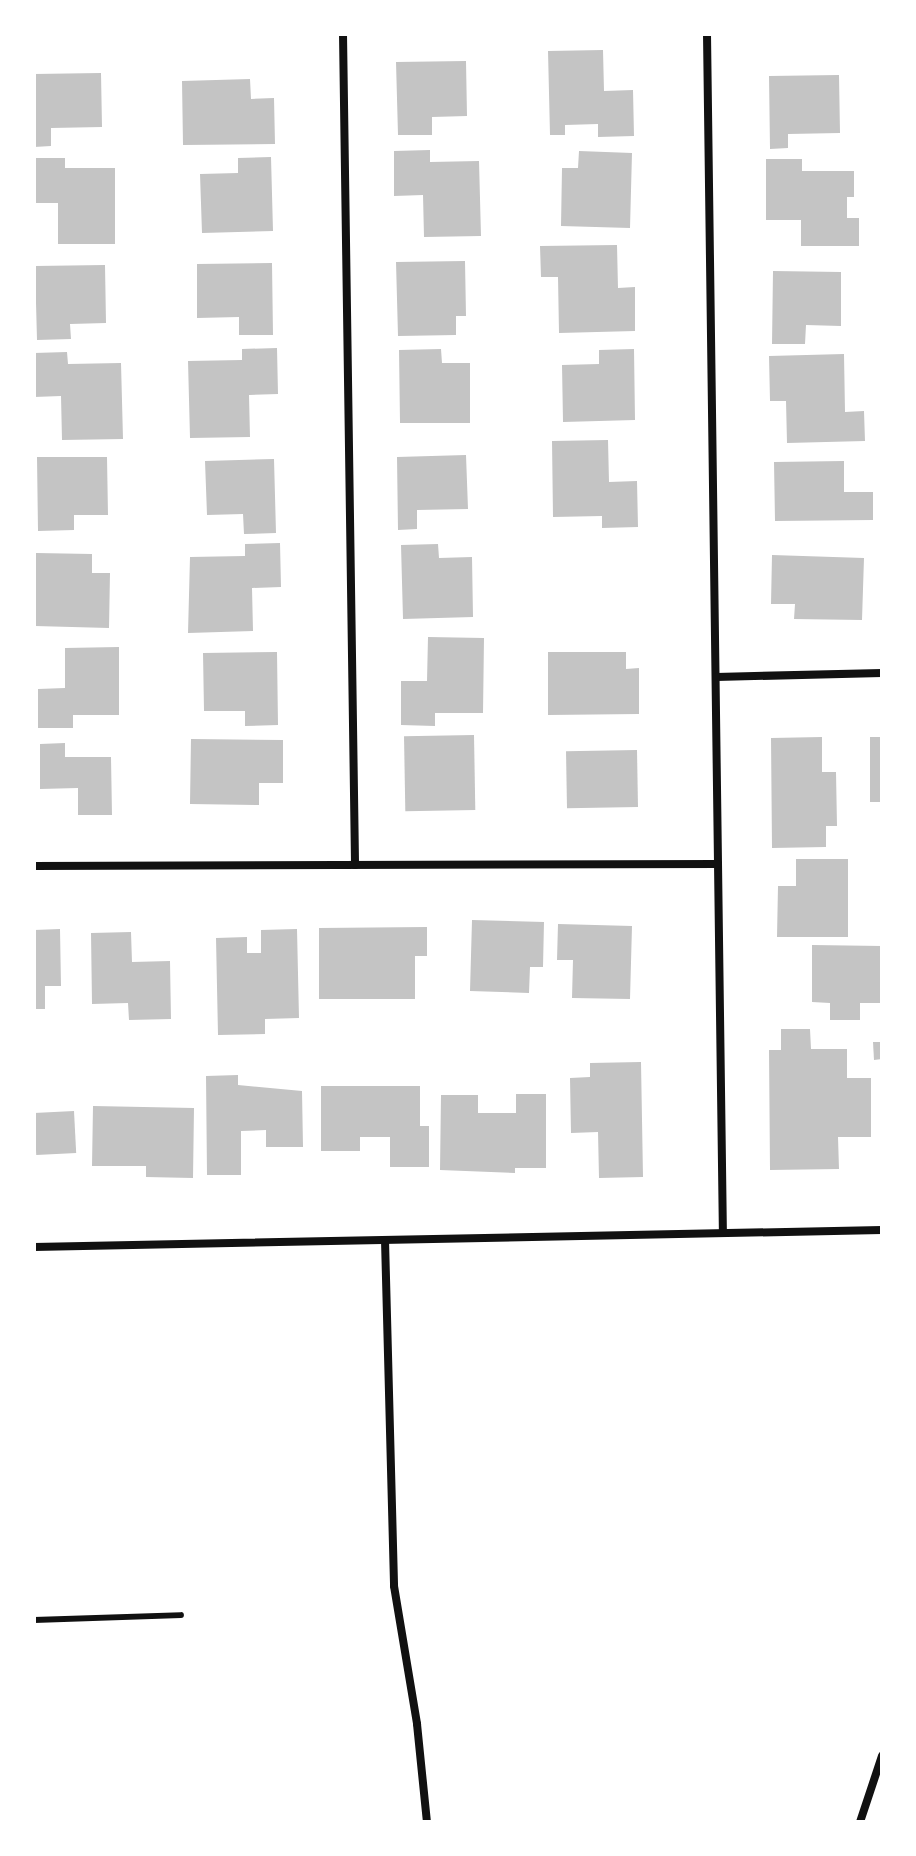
<!DOCTYPE html>
<style>
body{margin:0}
#map{position:relative;width:916px;height:1856px;overflow:hidden;background:#fff;font-family:"Archivo Narrow",sans-serif}
div>[style]{position:absolute}
.building>*{inset:0;background:#c4c4c4;transform-origin:0 0}
.service>*{height:6px;margin:-3px;padding:0 3px;transform-origin:3px;border-radius:3px;background:#111}
.minor>*{height:8px;margin:-4px;padding:0 4px;transform-origin:4px;border-radius:4px;background:#111}
span{translate:-50% -50%;white-space:nowrap;text-align:center;line-height:1.15;-webkit-text-stroke:8px #fff;paint-order:stroke}
.frame{position:absolute;inset:0;border:36px solid #fff;pointer-events:none}
</style>
<div id="map">
<div class="building">
<div style="clip-path:polygon(603px 50px,604px 91px,633px 90px,634px 136px,598px 137px,598px 124px,565px 125px,565px 135px,550px 135px,548px 51px)"></div>
<div style="clip-path:polygon(466px 61px,467px 116px,432px 117px,432px 135px,398px 135px,396px 62px)"></div>
<div style="clip-path:polygon(101px 73px,102px 127px,51px 128px,51px 146px,34px 147px,34px 74px)"></div>
<div style="clip-path:polygon(839px 75px,840px 133px,788px 134px,788px 148px,770px 149px,769px 76px)"></div>
<div style="clip-path:polygon(250px 79px,251px 99px,274px 98px,275px 144px,183px 145px,182px 81px)"></div>
<div style="clip-path:polygon(430px 150px,430px 162px,479px 161px,481px 236px,424px 237px,423px 195px,394px 196px,394px 151px)"></div>
<div style="clip-path:polygon(579px 151px,632px 153px,630px 228px,561px 226px,562px 168px,578px 168px)"></div>
<div style="clip-path:polygon(271px 157px,273px 231px,202px 233px,200px 174px,238px 173px,238px 158px)"></div>
<div style="clip-path:polygon(34px 158px,65px 158px,65px 168px,115px 168px,115px 244px,58px 244px,58px 203px,34px 203px)"></div>
<div style="clip-path:polygon(766px 159px,802px 159px,802px 171px,854px 171px,854px 197px,847px 197px,847px 218px,859px 218px,859px 246px,801px 246px,801px 220px,766px 220px)"></div>
<div style="clip-path:polygon(617px 245px,618px 288px,635px 287px,635px 331px,559px 333px,558px 277px,541px 277px,540px 246px)"></div>
<div style="clip-path:polygon(465px 261px,466px 316px,456px 316px,456px 335px,398px 336px,396px 262px)"></div>
<div style="clip-path:polygon(272px 263px,273px 335px,239px 335px,239px 317px,197px 318px,197px 264px)"></div>
<div style="clip-path:polygon(105px 265px,106px 323px,70px 324px,71px 339px,37px 340px,35px 266px)"></div>
<div style="clip-path:polygon(773px 271px,841px 272px,841px 326px,806px 325px,805px 344px,772px 344px)"></div>
<div style="clip-path:polygon(277px 348px,278px 394px,249px 395px,250px 437px,190px 438px,188px 361px,242px 360px,242px 349px)"></div>
<div style="clip-path:polygon(441px 349px,442px 363px,470px 363px,470px 423px,400px 423px,399px 350px)"></div>
<div style="clip-path:polygon(634px 349px,635px 420px,563px 422px,562px 365px,599px 364px,599px 350px)"></div>
<div style="clip-path:polygon(67px 352px,68px 364px,121px 363px,123px 439px,62px 440px,61px 396px,34px 397px,34px 353px)"></div>
<div style="clip-path:polygon(844px 354px,845px 412px,864px 411px,865px 441px,787px 443px,786px 401px,770px 401px,769px 356px)"></div>
<div style="clip-path:polygon(608px 440px,609px 482px,637px 481px,638px 527px,602px 528px,602px 516px,553px 517px,552px 441px)"></div>
<div style="clip-path:polygon(466px 455px,468px 509px,417px 510px,417px 529px,398px 530px,397px 457px)"></div>
<div style="clip-path:polygon(37px 457px,107px 457px,108px 515px,74px 515px,74px 530px,38px 531px)"></div>
<div style="clip-path:polygon(274px 459px,276px 533px,244px 534px,243px 514px,207px 515px,205px 461px)"></div>
<div style="clip-path:polygon(844px 461px,844px 492px,873px 492px,873px 520px,775px 521px,774px 462px)"></div>
<div style="clip-path:polygon(280px 543px,281px 587px,252px 588px,253px 631px,188px 633px,190px 557px,245px 556px,245px 544px)"></div>
<div style="clip-path:polygon(438px 544px,439px 558px,472px 557px,473px 617px,403px 619px,401px 545px)"></div>
<div style="clip-path:polygon(36px 553px,92px 554px,92px 573px,110px 573px,109px 628px,35px 626px)"></div>
<div style="clip-path:polygon(772px 555px,864px 558px,862px 620px,794px 619px,795px 604px,771px 604px)"></div>
<div style="clip-path:polygon(428px 637px,484px 638px,483px 713px,435px 713px,435px 726px,401px 725px,401px 681px,427px 681px)"></div>
<div style="clip-path:polygon(119px 647px,119px 715px,73px 715px,73px 728px,38px 728px,38px 689px,65px 688px,65px 648px)"></div>
<div style="clip-path:polygon(277px 652px,278px 725px,245px 726px,245px 711px,204px 711px,203px 653px)"></div>
<div style="clip-path:polygon(548px 652px,626px 652px,626px 669px,639px 668px,639px 714px,548px 715px)"></div>
<div style="left:474px;top:735px;width:75px;height:70px;rotate:89deg"></div>
<div style="clip-path:polygon(822px 737px,822px 772px,836px 772px,837px 826px,826px 826px,826px 847px,772px 848px,771px 738px)"></div>
<div style="left:870px;top:737px;width:12px;height:65px"></div>
<div style="clip-path:polygon(191px 739px,283px 740px,283px 783px,259px 783px,259px 805px,190px 804px)"></div>
<div style="clip-path:polygon(65px 743px,65px 757px,111px 757px,112px 815px,78px 815px,78px 788px,40px 789px,40px 744px)"></div>
<div style="left:637px;top:750px;width:57px;height:71px;rotate:89deg"></div>
<div style="clip-path:polygon(796px 859px,848px 859px,848px 937px,777px 937px,778px 886px,796px 886px)"></div>
<div style="clip-path:polygon(472px 920px,544px 922px,543px 967px,530px 967px,529px 993px,470px 991px)"></div>
<div style="clip-path:polygon(558px 924px,632px 926px,630px 999px,572px 998px,573px 960px,557px 960px)"></div>
<div style="clip-path:polygon(427px 927px,427px 956px,415px 956px,415px 999px,319px 999px,319px 928px)"></div>
<div style="clip-path:polygon(60px 929px,61px 986px,45px 986px,45px 1009px,34px 1009px,34px 930px)"></div>
<div style="clip-path:polygon(297px 929px,299px 1018px,265px 1019px,265px 1034px,218px 1035px,216px 938px,247px 937px,247px 953px,261px 953px,261px 930px)"></div>
<div style="clip-path:polygon(131px 932px,132px 962px,170px 961px,171px 1019px,129px 1020px,128px 1003px,92px 1004px,91px 933px)"></div>
<div style="clip-path:polygon(812px 945px,882px 946px,882px 1003px,860px 1003px,860px 1020px,830px 1020px,830px 1003px,812px 1002px)"></div>
<div style="clip-path:polygon(781px 1029px,810px 1029px,811px 1049px,847px 1049px,847px 1078px,871px 1078px,871px 1137px,838px 1137px,839px 1169px,770px 1170px,769px 1050px,781px 1050px)"></div>
<div style="clip-path:polygon(873px 1042px,882px 1042px,882px 1059px,874px 1060px)"></div>
<div style="clip-path:polygon(641px 1062px,643px 1177px,599px 1178px,598px 1132px,571px 1133px,570px 1078px,590px 1077px,590px 1063px)"></div>
<div style="clip-path:polygon(238px 1075px,238px 1085px,302px 1091px,303px 1147px,266px 1147px,266px 1130px,241px 1131px,241px 1175px,207px 1175px,206px 1076px)"></div>
<div style="clip-path:polygon(321px 1086px,420px 1086px,420px 1126px,429px 1126px,429px 1167px,390px 1167px,390px 1137px,360px 1137px,360px 1151px,321px 1151px)"></div>
<div style="clip-path:polygon(516px 1094px,546px 1094px,546px 1168px,515px 1168px,515px 1173px,440px 1170px,441px 1095px,478px 1095px,478px 1113px,516px 1113px)"></div>
<div style="clip-path:polygon(93px 1106px,194px 1108px,193px 1178px,146px 1177px,146px 1166px,92px 1166px)"></div>
<div style="left:74px;top:1111px;width:42px;height:40px;rotate:87deg"></div>
</div>
<div class="service">
<div style="left:34px;top:1620px;width:147px;rotate:-1.9deg"></div>
</div>
<div class="minor">
<div style="left:343px;top:34px;width:831px;rotate:89.17deg"></div>
<div style="left:707px;top:34px;width:1199px;rotate:89.24deg"></div>
<div style="left:716px;top:677px;width:166px;rotate:-1.4deg"></div>
<div style="left:34px;top:866px;width:684px;rotate:-0.17deg"></div>
<div style="left:385px;top:1240px;width:346px;rotate:88.5deg"></div>
<div style="left:394px;top:1586px;width:140px;rotate:80.5deg"></div>
<div style="left:417px;top:1724px;width:99px;rotate:84.2deg"></div>
<div style="left:34px;top:1247px;width:848px;rotate:-1.15deg"></div>
<div style="left:860px;top:1822px;width:70px;rotate:-71.6deg"></div>
</div>
<div class="frame"></div>
</div>
